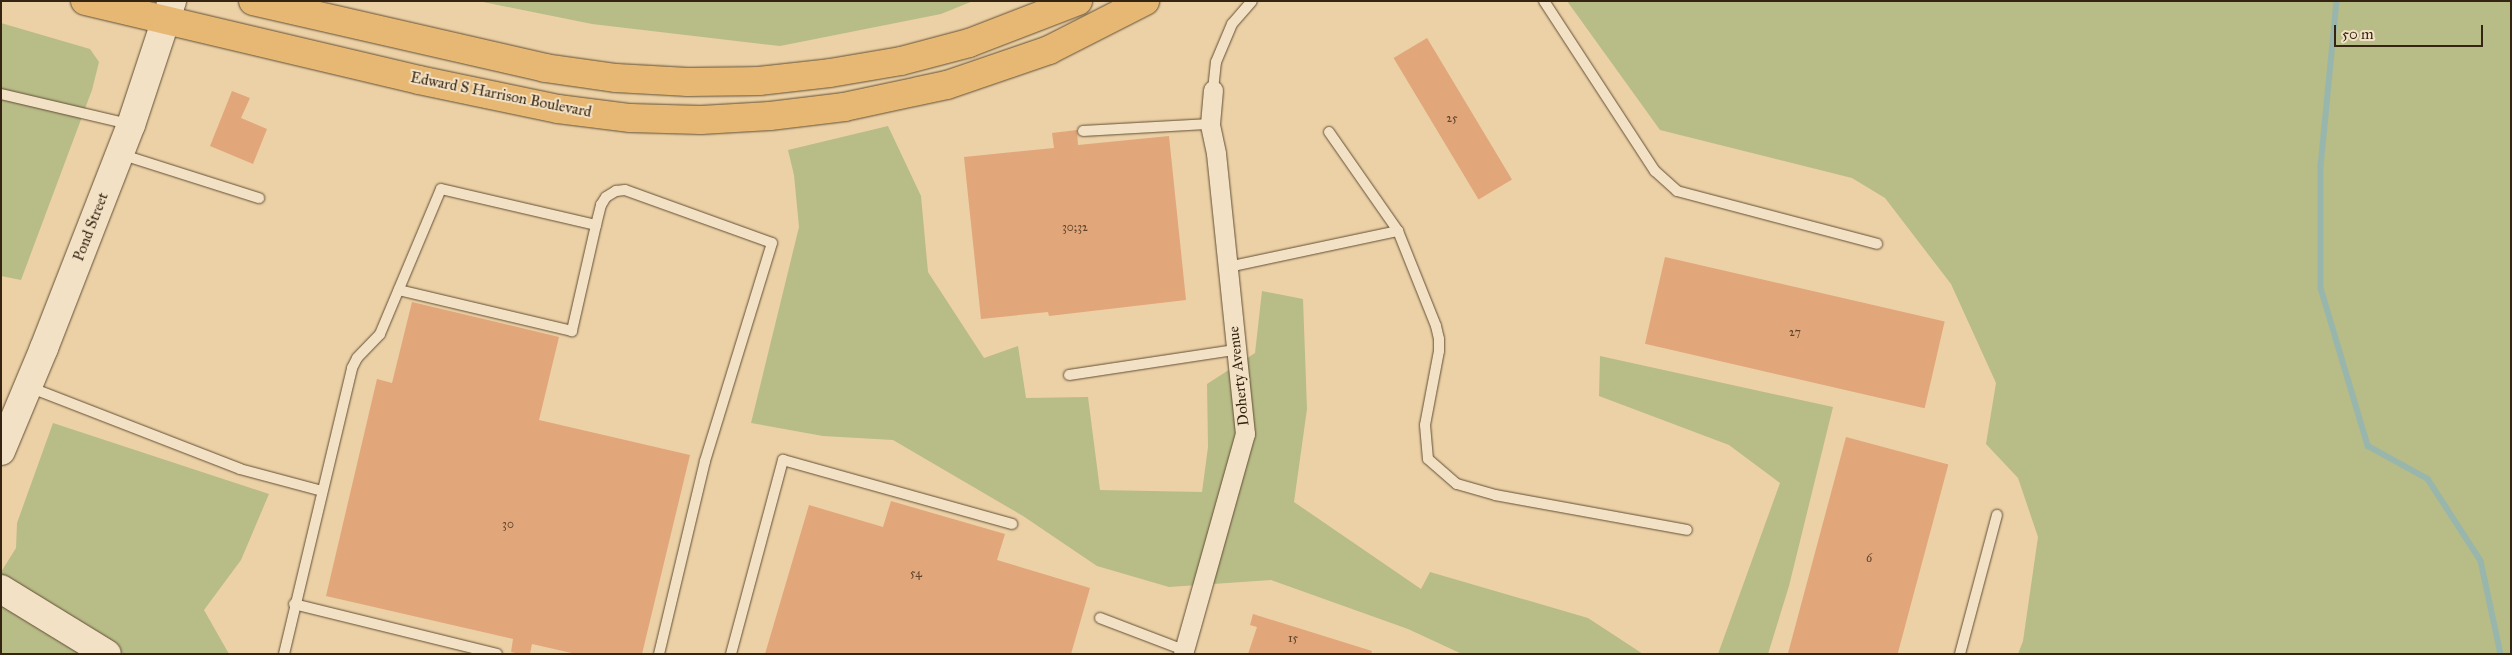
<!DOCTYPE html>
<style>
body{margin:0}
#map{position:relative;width:2512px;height:655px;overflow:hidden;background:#ecd1a6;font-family:"IM FELL Great Primer",serif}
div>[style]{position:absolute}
.green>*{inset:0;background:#b8bc87}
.stream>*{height:5.5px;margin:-2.75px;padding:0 2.75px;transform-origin:2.75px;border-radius:2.75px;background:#99b6ad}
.building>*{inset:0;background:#e1a67a;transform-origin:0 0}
.roads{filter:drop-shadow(0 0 1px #624f36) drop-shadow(0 0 1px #624f36)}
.lane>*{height:10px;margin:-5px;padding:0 5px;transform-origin:5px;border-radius:5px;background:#f3e1c5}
.street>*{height:19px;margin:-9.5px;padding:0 9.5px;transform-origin:9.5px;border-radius:9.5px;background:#f3e1c5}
.secondary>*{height:28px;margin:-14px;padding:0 14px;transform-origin:14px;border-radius:14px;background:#f3e1c5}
.primary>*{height:28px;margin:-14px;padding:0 14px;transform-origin:14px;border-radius:14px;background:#e6b873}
span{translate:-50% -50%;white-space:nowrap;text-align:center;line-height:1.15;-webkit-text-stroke:4px #f3e1c5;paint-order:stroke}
.number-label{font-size:12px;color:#5f442b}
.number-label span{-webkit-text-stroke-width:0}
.street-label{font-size:15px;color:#342411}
.frame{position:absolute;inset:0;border:2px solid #342411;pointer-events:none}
.scale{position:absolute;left:2334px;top:25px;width:149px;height:22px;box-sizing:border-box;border:2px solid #342411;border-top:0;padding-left:6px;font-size:15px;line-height:18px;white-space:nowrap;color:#342411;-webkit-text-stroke:4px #f3e1c5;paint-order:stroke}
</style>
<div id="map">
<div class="green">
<div style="clip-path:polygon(478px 1px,973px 1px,941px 14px,780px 46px,592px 24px)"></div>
<div style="clip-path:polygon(1567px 1px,2511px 1px,2511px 654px,2018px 654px,2023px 641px,2038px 537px,2018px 478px,1986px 444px,1996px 383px,1951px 284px,1885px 198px,1852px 178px,1660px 130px)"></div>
<div style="clip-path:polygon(1px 23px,90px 49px,99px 62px,92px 90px,21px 280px,1px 276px)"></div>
<div style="clip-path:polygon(888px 126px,921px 196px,928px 272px,984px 358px,1018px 346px,1026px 398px,1088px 397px,1100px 490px,1202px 492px,1208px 447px,1207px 384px,1255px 353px,1262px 291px,1303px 299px,1307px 409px,1294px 502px,1421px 589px,1430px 572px,1588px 618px,1643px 654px,1462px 654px,1408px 629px,1271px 580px,1169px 587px,1097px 566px,1023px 516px,893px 440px,823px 436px,751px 423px,799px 227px,794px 175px,788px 150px)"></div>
<div style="clip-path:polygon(1600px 356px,1833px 407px,1789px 586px,1768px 654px,1718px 654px,1780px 483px,1729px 445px,1599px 396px)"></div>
<div style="clip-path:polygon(53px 423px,269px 494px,241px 560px,204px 610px,229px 654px,1px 654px,1px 572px,16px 548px,17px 523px)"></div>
</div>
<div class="stream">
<div style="left:2337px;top:1px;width:166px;rotate:95.5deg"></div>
<div style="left:2321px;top:166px;width:122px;rotate:90deg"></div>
<div style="left:2321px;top:288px;width:165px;rotate:73.4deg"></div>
<div style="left:2368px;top:446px;width:68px;rotate:28.8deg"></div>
<div style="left:2428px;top:479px;width:98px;rotate:57.1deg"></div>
<div style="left:2481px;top:561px;width:95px;rotate:77.9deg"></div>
</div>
<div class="building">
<div style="left:1427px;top:38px;width:165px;height:39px;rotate:59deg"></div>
<div style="clip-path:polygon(232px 91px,250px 98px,241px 118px,267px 129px,253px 164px,210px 146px)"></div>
<div style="clip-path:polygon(1077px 130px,1078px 145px,1169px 136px,1186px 300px,1049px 316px,1048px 312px,981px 319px,964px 157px,1054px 148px,1052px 133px)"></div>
<div style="left:1665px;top:257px;width:287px;height:89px;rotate:13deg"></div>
<div style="clip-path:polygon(412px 302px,559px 337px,539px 420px,690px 455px,642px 654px,576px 654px,532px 644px,530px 654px,520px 654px,511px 652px,513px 639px,326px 596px,377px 379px,392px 383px)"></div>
<div style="left:1846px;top:437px;width:106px;height:224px;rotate:15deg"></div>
<div style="clip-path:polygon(891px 501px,1005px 534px,997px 560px,1090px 588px,1071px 654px,765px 654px,809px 505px,883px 527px)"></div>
<div style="clip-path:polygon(1253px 614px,1372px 651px,1371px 654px,1248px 654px,1257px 627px,1250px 625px)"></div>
</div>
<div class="roads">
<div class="lane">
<div style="left:1544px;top:1px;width:203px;rotate:56.9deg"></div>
<div style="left:1655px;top:171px;width:30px;rotate:42deg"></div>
<div style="left:1677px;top:191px;width:207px;rotate:14.8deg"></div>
<div style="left:1213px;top:90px;width:28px;rotate:-84deg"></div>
<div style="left:1216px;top:62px;width:41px;rotate:-67.2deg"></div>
<div style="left:1232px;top:24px;width:30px;rotate:-49deg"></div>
<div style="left:1px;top:94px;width:131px;rotate:13.2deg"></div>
<div style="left:1083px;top:131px;width:127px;rotate:-3.2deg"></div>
<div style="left:1329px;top:132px;width:121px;rotate:55.1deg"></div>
<div style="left:120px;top:154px;width:146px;rotate:17.6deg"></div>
<div style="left:596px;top:225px;width:21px;rotate:-76deg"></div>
<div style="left:601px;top:205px;width:9px;rotate:-58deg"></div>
<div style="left:606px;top:197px;width:12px;rotate:-31deg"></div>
<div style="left:616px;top:191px;width:9px;rotate:-6deg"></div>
<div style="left:625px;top:190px;width:156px;rotate:19.8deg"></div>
<div style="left:772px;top:243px;width:228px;rotate:107.1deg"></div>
<div style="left:705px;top:461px;width:198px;rotate:103.4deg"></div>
<div style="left:1228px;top:267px;width:174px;rotate:-12deg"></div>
<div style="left:1398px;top:231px;width:102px;rotate:68.2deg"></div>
<div style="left:1436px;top:326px;width:13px;rotate:77deg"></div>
<div style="left:1439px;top:339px;width:12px;rotate:90deg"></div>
<div style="left:1439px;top:351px;width:75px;rotate:100.7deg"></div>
<div style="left:1425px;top:425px;width:34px;rotate:85deg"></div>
<div style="left:1428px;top:459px;width:38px;rotate:41deg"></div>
<div style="left:1457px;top:484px;width:40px;rotate:16deg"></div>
<div style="left:1495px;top:495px;width:195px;rotate:10.3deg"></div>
<div style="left:1069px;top:375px;width:168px;rotate:-8.6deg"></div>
<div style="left:29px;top:387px;width:226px;rotate:21.2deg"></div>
<div style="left:240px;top:469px;width:85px;rotate:15deg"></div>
<div style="left:294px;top:604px;width:209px;rotate:13.8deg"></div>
<div style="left:1100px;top:618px;width:90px;rotate:20.9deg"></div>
<div style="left:284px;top:654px;width:294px;rotate:-76.6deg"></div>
<div style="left:352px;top:368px;width:11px;rotate:-63deg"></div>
<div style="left:357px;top:358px;width:33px;rotate:-46deg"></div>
<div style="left:380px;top:334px;width:157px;rotate:-67.2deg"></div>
<div style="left:441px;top:189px;width:159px;rotate:13.1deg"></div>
<div style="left:596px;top:225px;width:109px;rotate:102.8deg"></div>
<div style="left:572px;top:331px;width:178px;rotate:-166.7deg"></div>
<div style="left:731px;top:654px;width:201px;rotate:-75deg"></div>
<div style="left:783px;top:460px;width:238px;rotate:15.6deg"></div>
<div style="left:1960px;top:654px;width:144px;rotate:-75.1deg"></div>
</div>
<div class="street">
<div style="left:1183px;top:654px;width:229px;rotate:-74.3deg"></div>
<div style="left:1245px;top:434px;width:282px;rotate:-95.9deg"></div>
<div style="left:1216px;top:153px;width:30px;rotate:-102deg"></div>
<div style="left:1210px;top:124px;width:34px;rotate:-85deg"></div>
</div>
<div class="secondary">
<div style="left:1px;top:451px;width:112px;rotate:-67.3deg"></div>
<div style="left:44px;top:348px;width:239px;rotate:-68.7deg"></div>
<div style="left:131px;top:125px;width:131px;rotate:-71.7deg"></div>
<div style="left:1px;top:589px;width:124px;rotate:31.5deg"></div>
</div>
<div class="primary">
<div style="left:85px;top:1px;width:343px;rotate:13.3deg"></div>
<div style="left:419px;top:80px;width:142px;rotate:11.8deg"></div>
<div style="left:558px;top:109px;width:73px;rotate:7.1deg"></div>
<div style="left:630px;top:118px;width:71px;rotate:1.6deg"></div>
<div style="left:701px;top:120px;width:69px;rotate:-3.3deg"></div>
<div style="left:770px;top:116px;width:75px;rotate:-6.9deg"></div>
<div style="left:844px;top:107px;width:105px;rotate:-12.1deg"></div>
<div style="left:947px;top:85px;width:108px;rotate:-18.9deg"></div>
<div style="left:1049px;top:50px;width:108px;rotate:-27deg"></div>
<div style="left:253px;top:1px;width:300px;rotate:12.9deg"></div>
<div style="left:545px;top:68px;width:72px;rotate:8deg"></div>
<div style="left:616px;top:78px;width:72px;rotate:3.2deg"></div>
<div style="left:688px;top:82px;width:71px;rotate:-0.8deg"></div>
<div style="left:759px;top:81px;width:71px;rotate:-6.4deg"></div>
<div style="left:830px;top:73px;width:72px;rotate:-9.6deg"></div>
<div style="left:901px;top:61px;width:70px;rotate:-14.8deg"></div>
<div style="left:969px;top:43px;width:117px;rotate:-21.1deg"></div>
</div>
</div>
<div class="number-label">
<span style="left:1452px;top:119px">25</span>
<span style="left:1075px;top:228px">30;32</span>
<span style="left:1795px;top:333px">27</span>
<span style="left:508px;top:525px">30</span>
<span style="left:1869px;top:559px">6</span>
<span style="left:916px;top:574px">54</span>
<span style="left:1293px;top:639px">15</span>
</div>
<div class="street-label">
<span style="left:501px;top:95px;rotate:11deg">Edward S Harrison Boulevard</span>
<span style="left:91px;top:227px;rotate:-69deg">Pond Street</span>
<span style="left:1239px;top:376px;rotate:-96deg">Doherty Avenue</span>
</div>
<div class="frame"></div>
<div class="scale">50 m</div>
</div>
